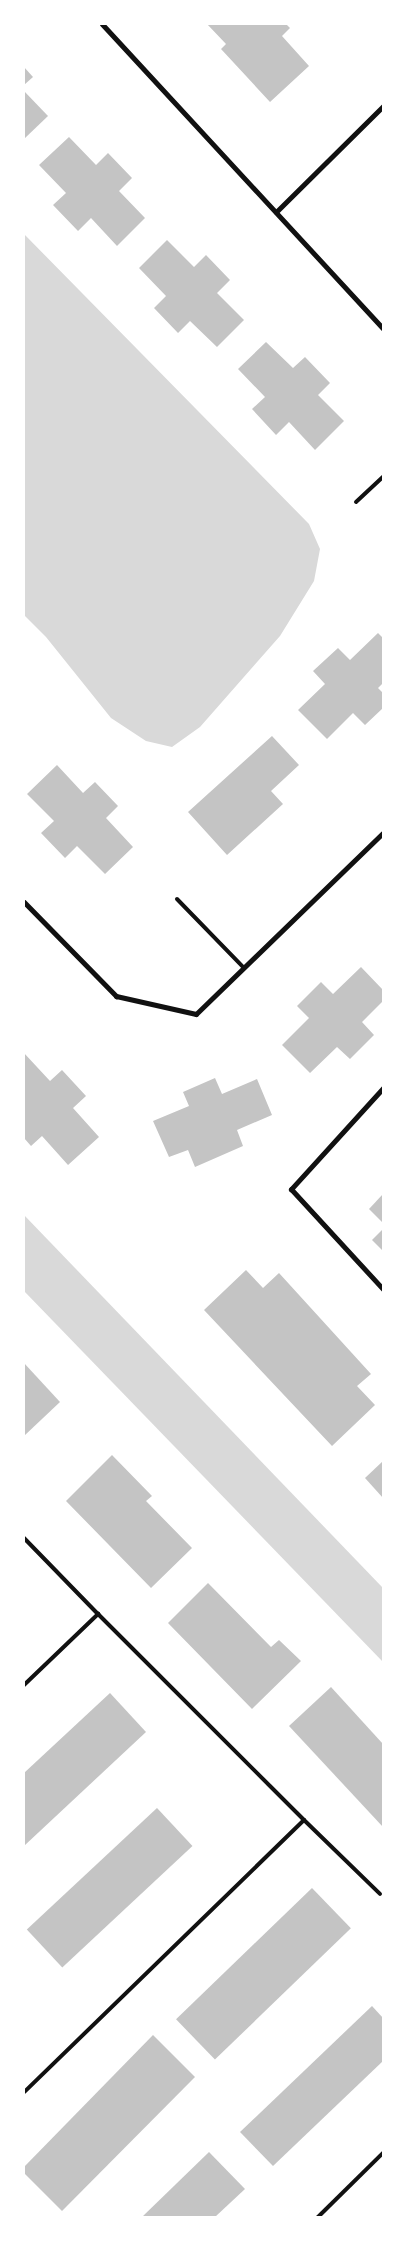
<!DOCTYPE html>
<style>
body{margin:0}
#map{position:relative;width:407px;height:2241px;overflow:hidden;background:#fff;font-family:"Crimson Pro",serif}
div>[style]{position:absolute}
.water>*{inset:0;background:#d9d9d9}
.building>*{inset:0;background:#c4c4c4;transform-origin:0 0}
.service>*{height:4px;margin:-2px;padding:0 2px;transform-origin:2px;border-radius:2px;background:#111}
.minor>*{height:5px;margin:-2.5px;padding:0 2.5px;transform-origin:2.5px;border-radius:2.5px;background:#111}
span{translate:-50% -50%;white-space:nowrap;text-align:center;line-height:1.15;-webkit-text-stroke:5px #fff;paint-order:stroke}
.frame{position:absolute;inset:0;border:25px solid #fff;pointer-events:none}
</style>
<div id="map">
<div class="water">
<div style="clip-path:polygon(24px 234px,309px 524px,320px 549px,314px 581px,280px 636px,200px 727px,172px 747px,146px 741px,111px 718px,46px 637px,24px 615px)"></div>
<div style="clip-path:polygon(24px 1215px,383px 1588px,383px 1662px,24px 1291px)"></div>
</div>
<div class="building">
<div style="clip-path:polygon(207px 24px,286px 24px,290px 28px,282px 36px,309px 66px,270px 102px,221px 49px,226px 44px)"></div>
<div style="clip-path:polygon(24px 67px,33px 77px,24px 85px)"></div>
<div style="clip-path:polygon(24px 91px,48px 116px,24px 139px)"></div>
<div style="clip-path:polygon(69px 137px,96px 165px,108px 153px,132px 178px,119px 191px,145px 218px,117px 246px,91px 218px,78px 231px,53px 205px,66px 193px,39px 165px)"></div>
<div style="clip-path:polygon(167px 240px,194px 267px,206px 255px,230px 280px,217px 293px,244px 320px,217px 347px,190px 321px,178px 333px,154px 308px,166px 296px,139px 268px)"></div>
<div style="clip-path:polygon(266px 342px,293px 368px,305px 357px,330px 383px,318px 395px,344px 421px,315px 450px,289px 422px,276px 435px,252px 409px,265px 397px,238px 369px)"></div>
<div style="clip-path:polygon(378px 633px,383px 638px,383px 683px,378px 688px,383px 693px,383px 708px,365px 725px,353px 713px,327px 739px,298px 710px,325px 684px,313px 671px,338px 648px,350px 660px)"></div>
<div style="clip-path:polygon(272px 736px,299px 765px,271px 791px,283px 804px,227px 855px,188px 812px)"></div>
<div style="clip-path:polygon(57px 765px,83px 793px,95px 782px,118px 806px,106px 818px,133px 847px,105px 874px,77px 846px,65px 858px,41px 833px,54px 821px,27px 794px)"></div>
<div style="clip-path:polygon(361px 967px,383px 990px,383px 1001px,362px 1022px,374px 1035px,350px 1059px,337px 1047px,310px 1073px,282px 1045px,309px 1018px,297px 1006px,321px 982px,333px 994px)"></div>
<div style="clip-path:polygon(24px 1053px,50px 1081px,62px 1070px,86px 1096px,73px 1108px,99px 1137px,68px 1165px,42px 1136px,31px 1146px,24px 1138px)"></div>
<div style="clip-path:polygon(215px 1078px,222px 1094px,257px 1079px,272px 1115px,237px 1130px,243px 1146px,195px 1167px,188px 1150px,169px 1157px,153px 1121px,189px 1106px,183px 1092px)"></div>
<div style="clip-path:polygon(383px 1194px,383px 1223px,369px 1209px)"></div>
<div style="clip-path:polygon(383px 1229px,383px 1251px,372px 1240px)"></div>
<div style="clip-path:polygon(246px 1270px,263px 1288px,279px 1273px,371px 1374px,357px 1386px,375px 1405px,332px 1446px,204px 1310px)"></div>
<div style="clip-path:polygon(24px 1363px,60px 1402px,24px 1436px)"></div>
<div style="clip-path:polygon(112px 1455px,152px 1496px,146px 1501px,192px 1548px,151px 1588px,66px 1501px)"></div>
<div style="clip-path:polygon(383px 1461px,383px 1498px,365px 1478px)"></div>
<div style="clip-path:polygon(208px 1583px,271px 1647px,279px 1640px,301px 1661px,252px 1709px,168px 1623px)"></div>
<div style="clip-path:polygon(331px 1687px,383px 1744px,383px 1827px,289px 1726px)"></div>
<div style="clip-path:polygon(110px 1693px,146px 1732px,24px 1846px,24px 1773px)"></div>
<div style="left:157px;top:1808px;width:52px;height:178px;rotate:47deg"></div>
<div style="left:312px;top:1888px;width:56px;height:189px;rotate:46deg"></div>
<div style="clip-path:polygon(372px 2006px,383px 2018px,383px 2061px,273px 2166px,240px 2132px)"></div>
<div style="clip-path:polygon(153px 2035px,195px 2077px,62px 2211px,24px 2173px,24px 2167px)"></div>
<div style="clip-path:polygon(209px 2152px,245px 2189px,215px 2217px,142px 2217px)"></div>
</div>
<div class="service">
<div style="left:356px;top:502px;width:37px;rotate:-43deg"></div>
<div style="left:177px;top:899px;width:96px;rotate:45.8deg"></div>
<div style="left:24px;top:1538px;width:106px;rotate:45.8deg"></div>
<div style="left:24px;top:1685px;width:103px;rotate:-43.8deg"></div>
<div style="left:98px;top:1614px;width:291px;rotate:45deg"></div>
<div style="left:304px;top:1820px;width:390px;rotate:135.8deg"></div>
<div style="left:304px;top:1820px;width:106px;rotate:44.2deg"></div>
<div style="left:318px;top:2217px;width:91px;rotate:-44.6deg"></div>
</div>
<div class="minor">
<div style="left:102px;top:24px;width:414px;rotate:47.3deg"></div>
<div style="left:276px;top:212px;width:151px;rotate:-44.7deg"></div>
<div style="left:24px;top:902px;width:132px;rotate:45.6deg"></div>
<div style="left:116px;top:996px;width:82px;rotate:12.7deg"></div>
<div style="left:196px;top:1014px;width:260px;rotate:-44.1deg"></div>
<div style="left:383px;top:1088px;width:137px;rotate:132.3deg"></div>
<div style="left:291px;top:1189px;width:136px;rotate:47.4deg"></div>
</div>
<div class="frame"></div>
</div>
